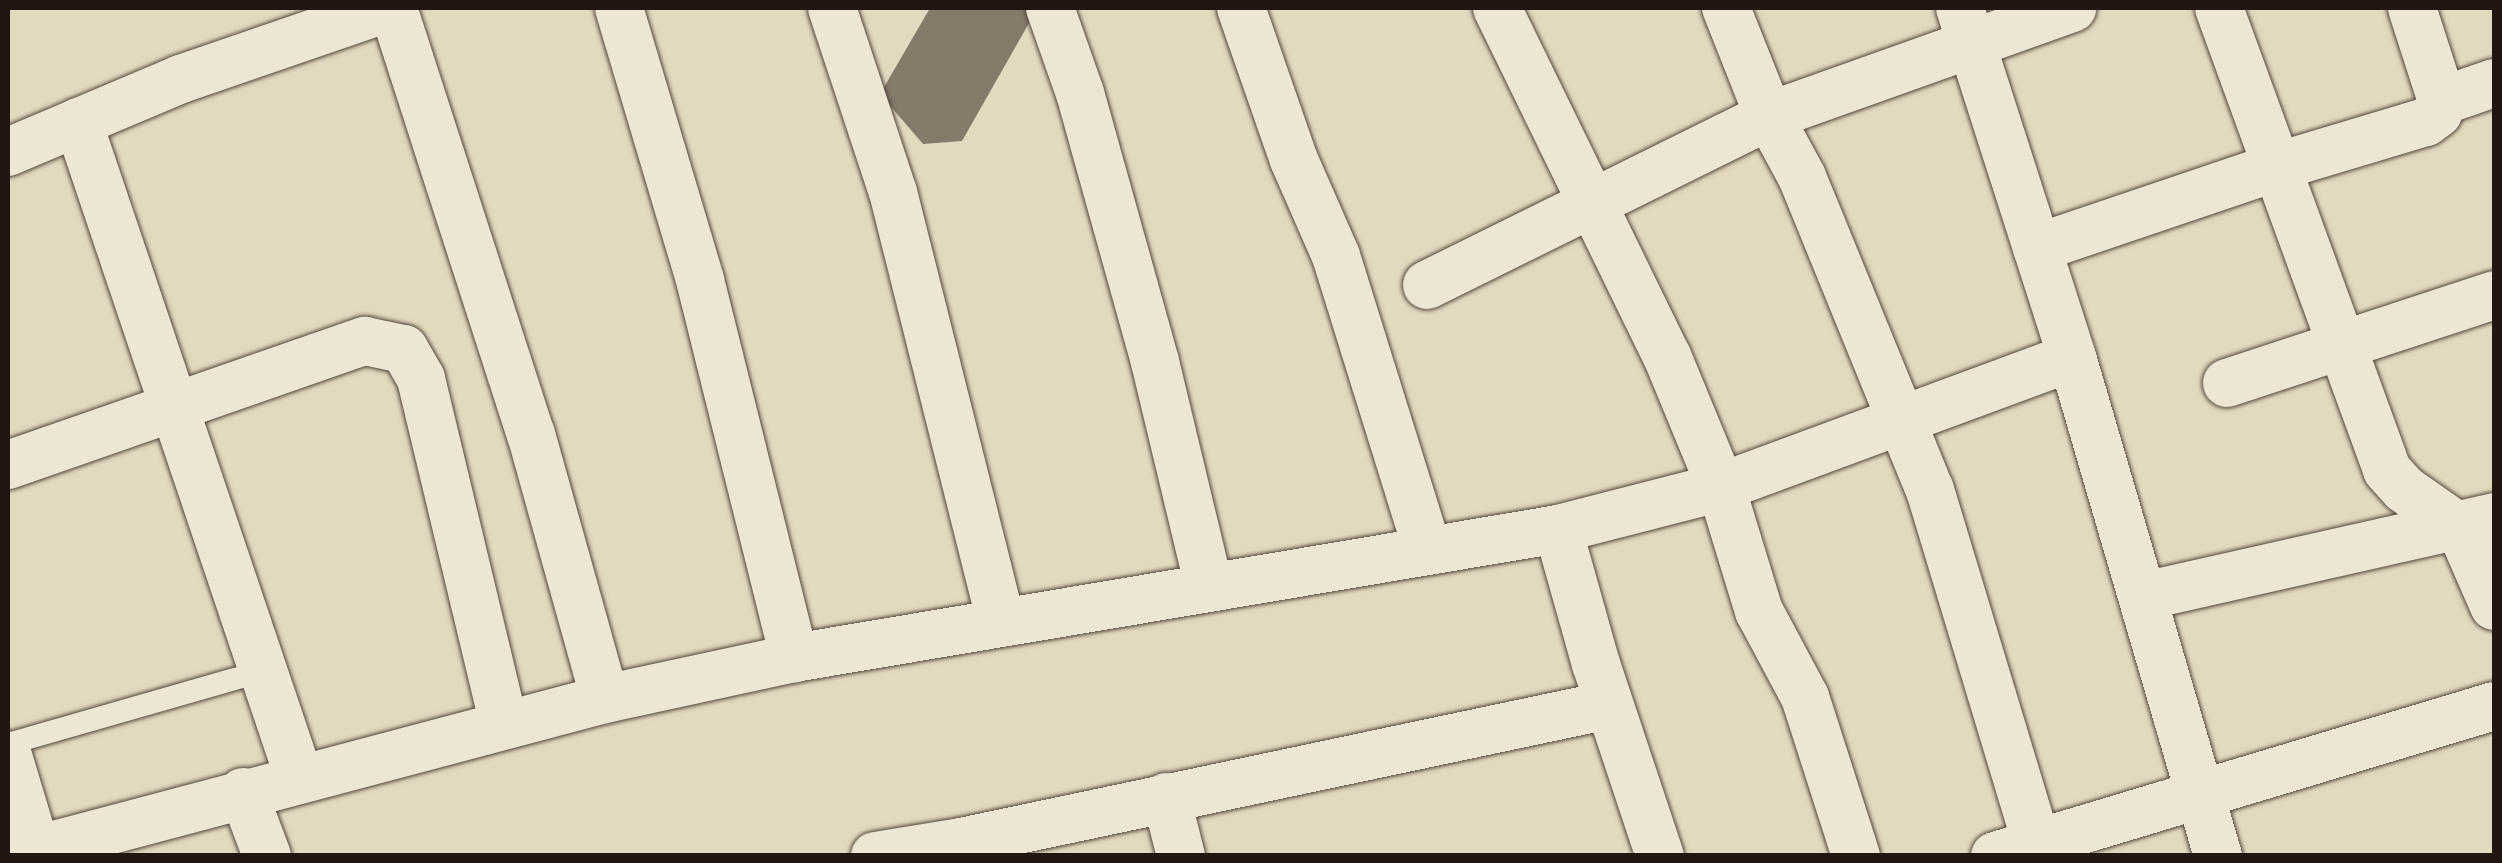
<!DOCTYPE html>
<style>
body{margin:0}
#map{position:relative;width:2502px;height:863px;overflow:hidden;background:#e3d9be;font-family:"Sorts Mill Goudy",serif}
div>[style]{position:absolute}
.building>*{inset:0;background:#867b6b}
.roads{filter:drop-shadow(0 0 2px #52473c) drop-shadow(0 0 2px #52473c)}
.lane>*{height:22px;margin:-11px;padding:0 11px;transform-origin:11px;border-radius:11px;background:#ede6d5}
.street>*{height:48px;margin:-24px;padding:0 24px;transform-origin:24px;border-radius:24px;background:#ede6d5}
span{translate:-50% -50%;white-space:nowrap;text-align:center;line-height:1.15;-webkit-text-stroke:8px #ede6d5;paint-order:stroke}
.frame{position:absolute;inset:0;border:10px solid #211611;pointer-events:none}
</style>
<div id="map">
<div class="building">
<div style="clip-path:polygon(930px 8px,1037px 9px,962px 141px,923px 144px,880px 94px)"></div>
</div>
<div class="roads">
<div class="lane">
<div style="left:8px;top:744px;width:265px;rotate:-16deg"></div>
</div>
<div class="street">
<div style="left:393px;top:8px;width:448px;rotate:72.1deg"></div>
<div style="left:531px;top:434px;width:275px;rotate:74.4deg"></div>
<div style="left:619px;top:8px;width:284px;rotate:73.4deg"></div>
<div style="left:700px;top:280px;width:390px;rotate:76deg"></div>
<div style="left:832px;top:8px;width:194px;rotate:71.7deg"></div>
<div style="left:893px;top:192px;width:443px;rotate:75.9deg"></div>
<div style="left:1050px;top:8px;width:90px;rotate:70.6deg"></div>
<div style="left:1080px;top:93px;width:279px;rotate:74.4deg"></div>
<div style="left:1155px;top:362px;width:231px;rotate:76.5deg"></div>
<div style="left:1241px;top:8px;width:161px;rotate:70.8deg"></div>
<div style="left:1294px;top:160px;width:105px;rotate:66.4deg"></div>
<div style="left:1336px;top:256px;width:306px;rotate:72.7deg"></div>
<div style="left:1497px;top:8px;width:387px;rotate:64deg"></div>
<div style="left:1667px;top:356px;width:142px;rotate:67.6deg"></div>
<div style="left:1721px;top:487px;width:130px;rotate:73deg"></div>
<div style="left:1759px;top:611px;width:98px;rotate:61.9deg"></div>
<div style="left:1805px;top:697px;width:167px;rotate:72.2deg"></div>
<div style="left:1726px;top:8px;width:116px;rotate:68.3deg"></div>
<div style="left:1769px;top:116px;width:69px;rotate:61.6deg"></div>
<div style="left:1802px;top:177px;width:338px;rotate:67.8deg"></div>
<div style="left:1930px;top:490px;width:367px;rotate:73.2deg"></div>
<div style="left:1960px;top:8px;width:367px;rotate:72.2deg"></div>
<div style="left:2072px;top:357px;width:520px;rotate:73.69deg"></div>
<div style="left:2219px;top:8px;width:492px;rotate:70deg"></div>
<div style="left:2387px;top:470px;width:25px;rotate:48deg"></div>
<div style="left:2404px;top:489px;width:68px;rotate:34.9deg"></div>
<div style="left:2460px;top:528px;width:85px;rotate:66.4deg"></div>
<div style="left:2442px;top:101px;width:55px;rotate:-19.1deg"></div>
<div style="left:78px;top:122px;width:691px;rotate:71.36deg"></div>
<div style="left:8px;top:152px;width:188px;rotate:-22.9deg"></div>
<div style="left:181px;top:79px;width:218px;rotate:-19deg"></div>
<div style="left:2037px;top:248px;width:256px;rotate:-18.7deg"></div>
<div style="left:2279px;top:166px;width:153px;rotate:-16.7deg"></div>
<div style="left:2426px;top:122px;width:15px;rotate:-37deg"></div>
<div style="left:2438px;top:113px;width:13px;rotate:-72deg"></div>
<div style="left:2442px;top:101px;width:98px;rotate:-107.9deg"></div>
<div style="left:1427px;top:285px;width:381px;rotate:-26.3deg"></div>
<div style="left:1769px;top:116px;width:322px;rotate:-19.6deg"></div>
<div style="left:2227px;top:383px;width:281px;rotate:-18.2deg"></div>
<div style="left:8px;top:465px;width:378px;rotate:-19.2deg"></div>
<div style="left:365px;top:341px;width:40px;rotate:12deg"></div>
<div style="left:404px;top:349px;width:34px;rotate:60deg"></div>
<div style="left:421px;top:379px;width:356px;rotate:76.5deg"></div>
<div style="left:1558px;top:529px;width:140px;rotate:74.3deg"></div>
<div style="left:1596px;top:664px;width:202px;rotate:71.6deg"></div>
<div style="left:2144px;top:596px;width:359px;rotate:-12.7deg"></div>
<div style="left:8px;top:756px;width:104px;rotate:73.3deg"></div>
<div style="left:243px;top:792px;width:68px;rotate:69.4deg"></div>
<div style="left:1166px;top:797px;width:61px;rotate:75.7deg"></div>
<div style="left:13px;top:856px;width:612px;rotate:-14.85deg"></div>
<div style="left:605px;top:699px;width:193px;rotate:-12.2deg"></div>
<div style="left:794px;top:658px;width:775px;rotate:-9.58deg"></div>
<div style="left:1558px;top:529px;width:168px;rotate:-14.4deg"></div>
<div style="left:1721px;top:487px;width:374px;rotate:-20.3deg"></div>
<div style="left:875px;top:856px;width:87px;rotate:-9.2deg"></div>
<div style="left:961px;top:842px;width:662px;rotate:-11.94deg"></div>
<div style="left:1995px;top:856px;width:521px;rotate:-16.73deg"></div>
</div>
</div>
<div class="frame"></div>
</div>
